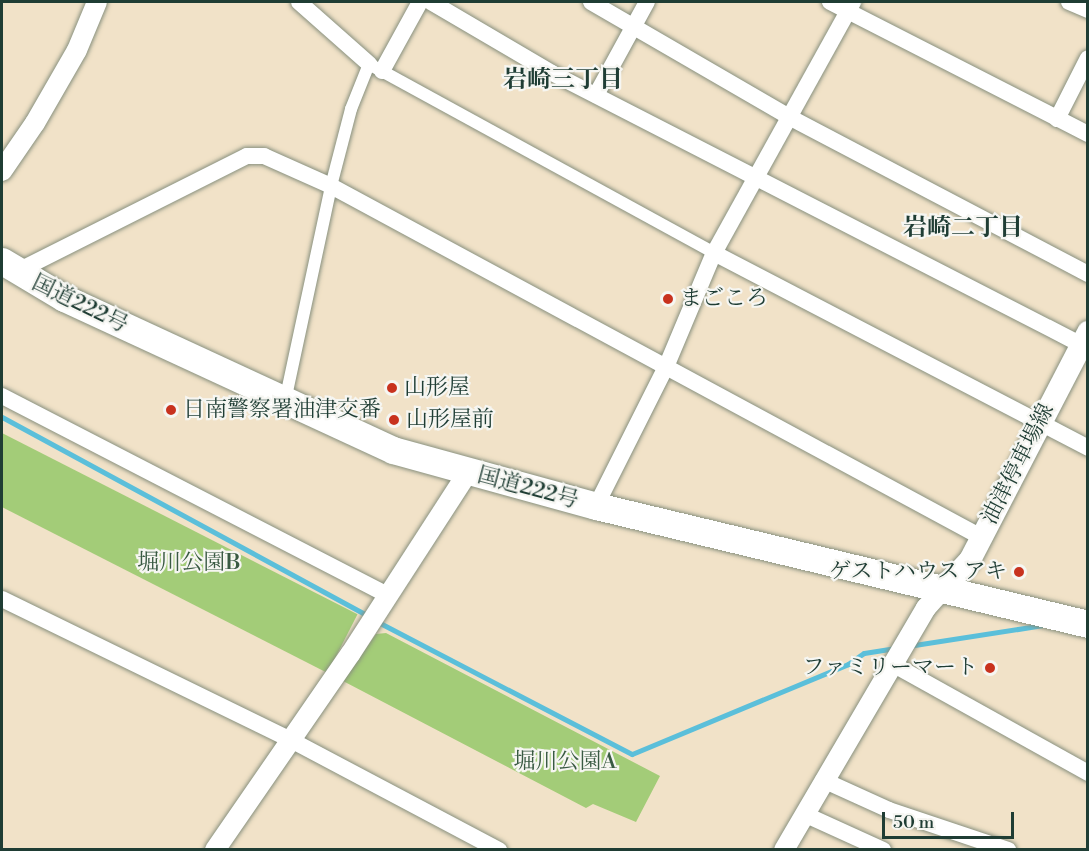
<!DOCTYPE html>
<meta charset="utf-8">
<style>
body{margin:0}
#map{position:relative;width:1089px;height:851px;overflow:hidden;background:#f1e2c8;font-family:"Libre Bodoni","Noto Serif JP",serif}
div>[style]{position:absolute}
.green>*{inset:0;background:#a3cc78;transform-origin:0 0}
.stream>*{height:5px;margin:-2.5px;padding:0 2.5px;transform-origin:2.5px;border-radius:2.5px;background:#5bbfda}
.roads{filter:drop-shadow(0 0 2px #88907e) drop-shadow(0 0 2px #88907e)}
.pedestrian>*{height:12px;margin:-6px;padding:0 6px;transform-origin:6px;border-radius:6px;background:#fff}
.minor>*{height:16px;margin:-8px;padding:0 8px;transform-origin:8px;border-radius:8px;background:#fff}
.tertiary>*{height:20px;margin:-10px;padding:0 10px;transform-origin:10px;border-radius:10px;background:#fff}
.secondary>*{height:22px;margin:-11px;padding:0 11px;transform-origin:11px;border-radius:11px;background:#fff}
.trunk>*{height:27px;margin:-13.5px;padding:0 13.5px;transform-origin:13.5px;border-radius:13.5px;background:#fff}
.dots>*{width:16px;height:16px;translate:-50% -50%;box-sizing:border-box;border:3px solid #f6f6f2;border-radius:50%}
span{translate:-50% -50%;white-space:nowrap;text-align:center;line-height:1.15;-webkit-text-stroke:4.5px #f6f6f2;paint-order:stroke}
.poi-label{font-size:22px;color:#1f3d34}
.left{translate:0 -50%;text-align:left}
.right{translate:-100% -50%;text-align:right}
.street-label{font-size:22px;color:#1f3d34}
.park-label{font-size:22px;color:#395a42}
.neighbourhood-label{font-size:24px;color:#1f3d34;font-weight:700}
.frame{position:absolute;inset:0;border:3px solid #1f3d34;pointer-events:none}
.scale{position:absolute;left:882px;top:812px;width:132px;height:27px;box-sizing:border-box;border:3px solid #1f3d34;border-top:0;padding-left:8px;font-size:18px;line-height:21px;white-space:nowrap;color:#1f3d34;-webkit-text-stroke:4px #f6f6f2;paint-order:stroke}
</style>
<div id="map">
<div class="green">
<div style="left:2px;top:433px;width:399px;height:66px;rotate:27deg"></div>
<div style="clip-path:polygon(386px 633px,660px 776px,636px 822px,593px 804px,586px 808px,343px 681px,376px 634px)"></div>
</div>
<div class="stream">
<div style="left:2px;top:417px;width:419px;rotate:28.5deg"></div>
<div style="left:378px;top:622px;width:286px;rotate:27.5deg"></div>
<div style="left:632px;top:754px;width:234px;rotate:-22.6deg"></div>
<div style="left:848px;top:664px;width:19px;rotate:-35deg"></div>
<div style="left:864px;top:653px;width:32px;rotate:-9deg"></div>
<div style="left:908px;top:646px;width:138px;rotate:-8.8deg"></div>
</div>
<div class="roads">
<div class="pedestrian">
<div style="left:285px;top:401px;width:220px;rotate:-77.9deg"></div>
<div style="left:331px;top:186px;width:80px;rotate:-75.4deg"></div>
<div style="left:351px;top:109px;width:48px;rotate:-68.2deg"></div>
<div style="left:369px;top:64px;width:393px;rotate:28.7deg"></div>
</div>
<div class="minor">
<div style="left:299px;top:2px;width:94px;rotate:41.5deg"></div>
<div style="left:431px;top:2px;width:140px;rotate:30.4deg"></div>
<div style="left:552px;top:73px;width:593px;rotate:27.17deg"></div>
<div style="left:591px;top:2px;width:229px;rotate:30.1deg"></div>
<div style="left:789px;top:117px;width:338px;rotate:27.7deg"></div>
<div style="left:830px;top:2px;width:290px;rotate:27.1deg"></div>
<div style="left:1069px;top:2px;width:21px;rotate:23deg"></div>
<div style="left:382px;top:71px;width:79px;rotate:-61.2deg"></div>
<div style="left:596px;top:95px;width:106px;rotate:-61.3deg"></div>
<div style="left:1057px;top:119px;width:68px;rotate:-63.1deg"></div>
<div style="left:714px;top:253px;width:422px;rotate:27.5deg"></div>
<div style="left:16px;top:272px;width:258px;rotate:-26.7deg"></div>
<div style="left:247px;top:156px;width:17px"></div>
<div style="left:264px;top:156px;width:73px;rotate:24.1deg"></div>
<div style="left:331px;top:186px;width:739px;rotate:28.37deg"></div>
<div style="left:2px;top:396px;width:433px;rotate:27.3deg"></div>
<div style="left:596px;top:506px;width:156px;rotate:-63.3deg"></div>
<div style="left:666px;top:367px;width:124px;rotate:-67.2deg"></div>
<div style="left:714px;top:253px;width:287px;rotate:-61deg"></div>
<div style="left:2px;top:599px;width:319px;rotate:26deg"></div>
<div style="left:289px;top:739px;width:238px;rotate:27.9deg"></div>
<div style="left:894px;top:665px;width:222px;rotate:29.1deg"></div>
<div style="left:823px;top:780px;width:72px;rotate:24.4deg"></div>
<div style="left:889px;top:810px;width:126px;rotate:18.6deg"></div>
<div style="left:804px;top:814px;width:87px;rotate:24.5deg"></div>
</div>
<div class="tertiary">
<div style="left:2px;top:171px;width:58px;rotate:-55.5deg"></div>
<div style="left:35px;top:123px;width:84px;rotate:-60.1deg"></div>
<div style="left:77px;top:50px;width:52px;rotate:-67.4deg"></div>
<div style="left:215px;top:850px;width:239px;rotate:-55.4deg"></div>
<div style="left:351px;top:653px;width:216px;rotate:-57.1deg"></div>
<div style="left:784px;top:850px;width:281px;rotate:-59.6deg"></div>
<div style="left:926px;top:608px;width:24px;rotate:-48deg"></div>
</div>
<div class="secondary">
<div style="left:942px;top:590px;width:41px;rotate:-47deg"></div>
<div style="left:970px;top:560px;width:257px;rotate:-62.6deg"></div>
</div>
<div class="trunk">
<div style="left:2px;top:261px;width:72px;rotate:30.8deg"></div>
<div style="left:64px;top:298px;width:362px;rotate:24.8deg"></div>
<div style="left:393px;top:450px;width:211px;rotate:15.4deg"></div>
<div style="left:596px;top:506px;width:506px;rotate:13.49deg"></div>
</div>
</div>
<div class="dots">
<div style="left:668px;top:299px;background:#c8321e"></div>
<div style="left:392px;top:388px;background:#c8321e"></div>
<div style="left:171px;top:410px;background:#c8321e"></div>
<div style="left:394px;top:420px;background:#c8321e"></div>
<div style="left:1019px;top:572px;background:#c8321e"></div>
<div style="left:990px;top:668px;background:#c8321e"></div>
</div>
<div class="poi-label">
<span class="left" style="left:680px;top:299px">まごころ</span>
<span class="left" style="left:404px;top:388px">山形屋</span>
<span class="left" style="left:183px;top:410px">日南警察署油津交番</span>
<span class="left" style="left:406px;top:420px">山形屋前</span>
<span class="right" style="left:1007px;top:572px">ゲストハウス アキ</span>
<span class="right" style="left:978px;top:668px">ファミリーマート</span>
</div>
<div class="street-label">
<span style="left:80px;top:304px;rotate:26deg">国道222号</span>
<span style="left:1018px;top:464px;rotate:-63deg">油津停車場線</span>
<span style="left:528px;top:488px;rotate:15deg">国道222号</span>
</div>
<div class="park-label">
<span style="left:189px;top:563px">堀川公園B</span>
<span style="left:565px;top:762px">堀川公園A</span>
</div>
<div class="neighbourhood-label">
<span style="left:563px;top:81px">岩崎三丁目</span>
<span style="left:963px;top:229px">岩崎二丁目</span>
</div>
<div class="frame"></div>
<div class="scale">50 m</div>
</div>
